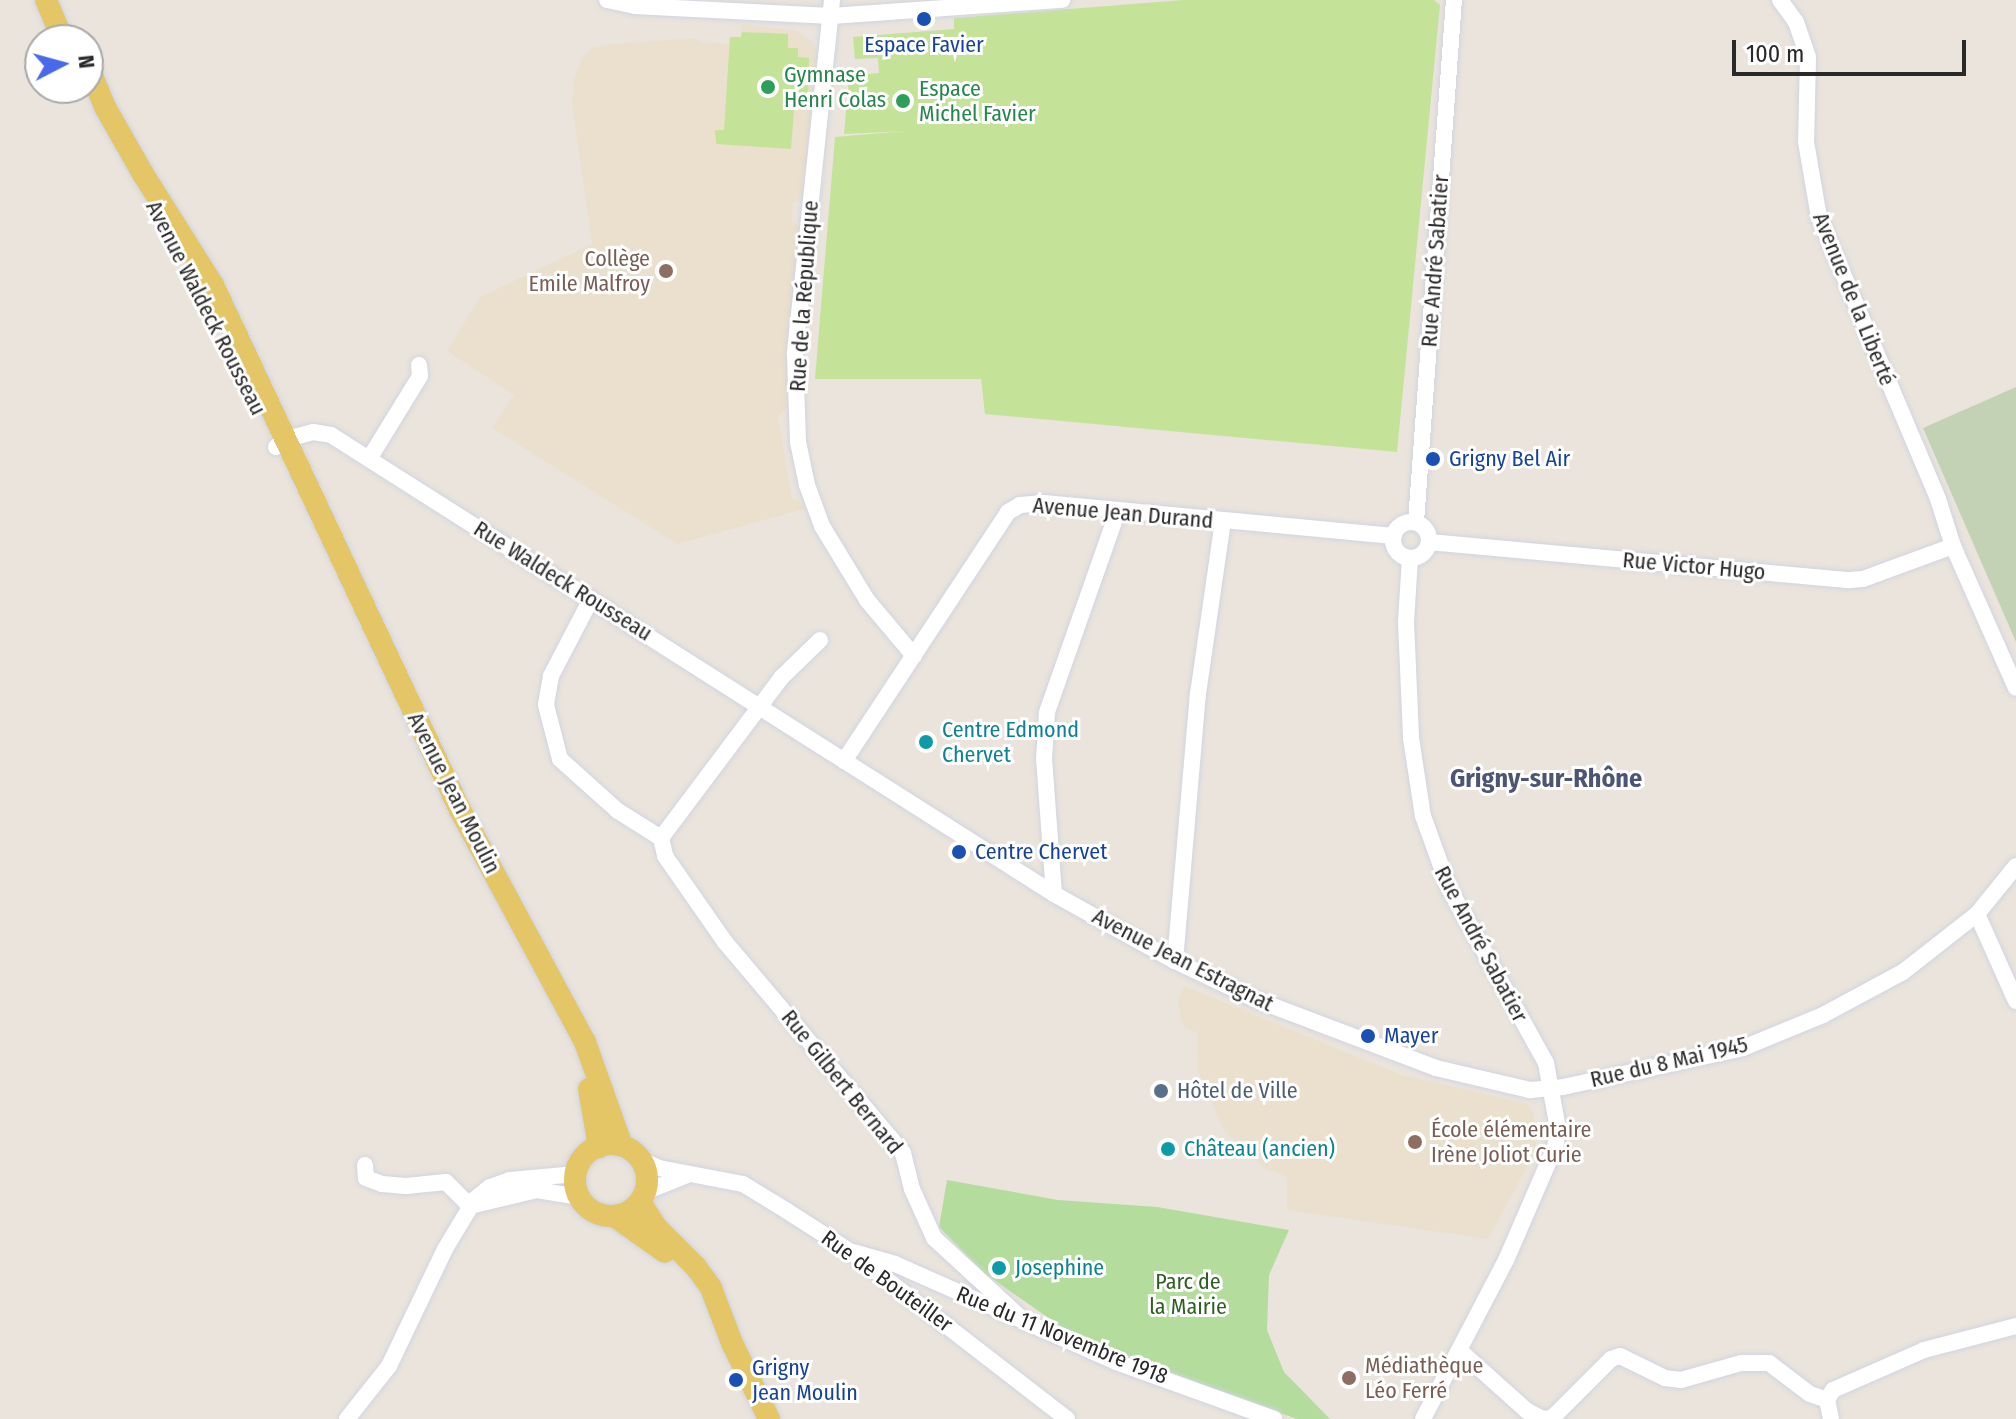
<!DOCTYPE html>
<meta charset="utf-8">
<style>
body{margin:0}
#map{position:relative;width:2016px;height:1419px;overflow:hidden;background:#eae4dc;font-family:"Fira Sans Condensed",sans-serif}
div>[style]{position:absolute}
.education>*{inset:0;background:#eae0cd}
.green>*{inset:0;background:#b3dc9d}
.cemetery>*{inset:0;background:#c3d2b5}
.pitch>*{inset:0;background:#c4e399}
.roads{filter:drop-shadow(0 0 2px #d1d4e1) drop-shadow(0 0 2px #d1d4e1)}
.minor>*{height:16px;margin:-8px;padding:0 8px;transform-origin:8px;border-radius:8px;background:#fff}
.minor>.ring{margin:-8px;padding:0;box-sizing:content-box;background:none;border:16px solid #fff;border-radius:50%}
.major>*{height:22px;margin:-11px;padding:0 11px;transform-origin:11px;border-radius:11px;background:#e4c667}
.major>.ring{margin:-11px;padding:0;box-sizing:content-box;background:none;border:22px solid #e4c667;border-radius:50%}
.dots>*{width:22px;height:22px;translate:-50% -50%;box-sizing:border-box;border:4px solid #fff;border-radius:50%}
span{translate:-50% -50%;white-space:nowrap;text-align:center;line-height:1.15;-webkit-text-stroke:6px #fff;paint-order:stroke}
.transit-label{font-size:22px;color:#164399}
.left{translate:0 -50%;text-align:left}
.leisure-label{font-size:22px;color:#27864d}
.education-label{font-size:22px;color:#785e54}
.right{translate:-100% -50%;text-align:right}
.street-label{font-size:22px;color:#292929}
.culture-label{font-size:22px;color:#0d838f}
.service-label{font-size:22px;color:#4e5e75}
.park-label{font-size:22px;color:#2d5f20}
.quarter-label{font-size:26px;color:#4d5575;font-weight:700}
.north{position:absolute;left:24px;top:24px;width:80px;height:80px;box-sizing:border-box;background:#fff;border:2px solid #a9a9a9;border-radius:50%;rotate:84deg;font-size:22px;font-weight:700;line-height:32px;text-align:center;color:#292929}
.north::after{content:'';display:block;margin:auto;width:28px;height:36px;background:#4968ea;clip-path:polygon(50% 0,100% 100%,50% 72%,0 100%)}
.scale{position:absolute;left:1732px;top:40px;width:234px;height:36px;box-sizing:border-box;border:4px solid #292929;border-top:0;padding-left:10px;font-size:24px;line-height:28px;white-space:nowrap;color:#292929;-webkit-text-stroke:6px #fff;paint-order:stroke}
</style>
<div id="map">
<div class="education">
<div style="clip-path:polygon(741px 24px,797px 31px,812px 41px,818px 56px,803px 198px,793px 203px,792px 220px,800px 228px,787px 408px,778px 416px,792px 498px,802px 503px,804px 509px,677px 544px,492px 428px,514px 395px,447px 351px,480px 297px,592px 244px,572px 103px,574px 80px,582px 58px,593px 47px,616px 44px,694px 38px,700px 42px,729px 44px,730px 37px,741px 37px)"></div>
<div style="clip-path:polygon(1184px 986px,1402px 1075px,1527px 1104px,1534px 1115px,1536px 1150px,1488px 1239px,1287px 1210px,1287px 1177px,1264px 1168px,1224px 1131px,1197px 1068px,1198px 1033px,1186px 1029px,1181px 1019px,1178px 1001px)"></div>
</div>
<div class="green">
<div style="clip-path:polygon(947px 1180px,1058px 1200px,1157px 1207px,1289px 1230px,1269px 1275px,1267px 1330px,1284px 1372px,1330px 1419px,1297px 1419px,1086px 1344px,984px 1273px,939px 1227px)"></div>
</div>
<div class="cemetery">
<div style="clip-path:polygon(2016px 387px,2016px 642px,1923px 428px)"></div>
</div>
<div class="pitch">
<div style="clip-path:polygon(1183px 0,1434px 0,1440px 5px,1397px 452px,985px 414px,981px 379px,815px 379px,835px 137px,905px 131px,844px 134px,849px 76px,879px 73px,878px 58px,855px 59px,853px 37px,954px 29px,954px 18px)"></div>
<div style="clip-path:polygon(742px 32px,788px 34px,788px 48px,798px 48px,798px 57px,809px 58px,808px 97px,795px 97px,791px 149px,716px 144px,715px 130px,724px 130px,730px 37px,741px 37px)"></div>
</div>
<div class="roads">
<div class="minor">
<div style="left:607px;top:0;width:29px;rotate:12deg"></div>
<div style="left:635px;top:6px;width:196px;rotate:2.9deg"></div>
<div style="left:831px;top:16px;width:232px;rotate:-4deg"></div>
<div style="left:832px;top:0;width:357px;rotate:96deg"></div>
<div style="left:795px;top:355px;width:87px;rotate:88deg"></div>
<div style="left:798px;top:442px;width:44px;rotate:78.2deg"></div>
<div style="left:807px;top:485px;width:44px;rotate:69.9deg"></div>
<div style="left:822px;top:526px;width:87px;rotate:58.7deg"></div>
<div style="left:867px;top:600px;width:73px;rotate:50deg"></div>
<div style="left:1780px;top:0;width:27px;rotate:54deg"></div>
<div style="left:1796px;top:22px;width:37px;rotate:71deg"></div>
<div style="left:1808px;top:57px;width:85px;rotate:91.3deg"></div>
<div style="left:1806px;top:142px;width:76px;rotate:80.2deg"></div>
<div style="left:1819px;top:217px;width:306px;rotate:67.1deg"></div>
<div style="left:1938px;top:499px;width:49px;rotate:72.3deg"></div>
<div style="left:1953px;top:546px;width:155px;rotate:66.1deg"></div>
<div style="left:276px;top:447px;width:14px;rotate:-36deg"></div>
<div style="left:287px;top:439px;width:27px;rotate:-15deg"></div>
<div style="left:313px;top:432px;width:18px;rotate:9deg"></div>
<div style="left:331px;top:435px;width:856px;rotate:32.41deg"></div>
<div style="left:1054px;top:894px;width:138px;rotate:29deg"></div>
<div style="left:1175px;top:961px;width:91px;rotate:25.4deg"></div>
<div style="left:1257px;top:1000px;width:191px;rotate:20.8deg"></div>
<div style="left:1436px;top:1068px;width:97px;rotate:13.2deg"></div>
<div style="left:1530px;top:1090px;width:33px;rotate:-5deg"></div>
<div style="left:1563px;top:1087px;width:184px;rotate:-12.2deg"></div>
<div style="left:1743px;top:1048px;width:87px;rotate:-22.4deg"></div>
<div style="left:1823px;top:1015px;width:91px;rotate:-28.3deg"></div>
<div style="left:1903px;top:972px;width:94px;rotate:-38.1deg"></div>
<div style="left:1977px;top:914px;width:62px;rotate:-50.9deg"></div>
<div style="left:369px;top:459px;width:97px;rotate:-58.4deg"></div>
<div style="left:420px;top:376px;width:11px;rotate:-95deg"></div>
<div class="ring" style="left:1393px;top:522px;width:20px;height:20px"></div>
<div style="left:1416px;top:522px;width:523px;rotate:-85.84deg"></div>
<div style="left:1429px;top:542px;width:422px;rotate:5.2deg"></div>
<div style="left:1849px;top:580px;width:14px;rotate:-4deg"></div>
<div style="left:1863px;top:579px;width:96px;rotate:-20.1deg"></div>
<div style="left:1410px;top:558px;width:64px;rotate:93.6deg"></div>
<div style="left:1406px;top:622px;width:116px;rotate:87.5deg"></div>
<div style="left:1411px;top:738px;width:79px;rotate:81.3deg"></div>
<div style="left:1423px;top:816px;width:77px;rotate:70.1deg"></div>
<div style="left:1449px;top:888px;width:200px;rotate:61deg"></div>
<div style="left:1546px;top:1063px;width:67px;rotate:79.7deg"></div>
<div style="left:1558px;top:1129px;width:18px;rotate:99deg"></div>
<div style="left:1555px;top:1147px;width:123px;rotate:113.4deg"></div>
<div style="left:1506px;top:1260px;width:179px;rotate:117.6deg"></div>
<div style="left:591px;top:599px;width:87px;rotate:117.5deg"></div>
<div style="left:551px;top:676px;width:29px;rotate:100deg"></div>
<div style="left:546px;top:705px;width:56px;rotate:75.5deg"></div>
<div style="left:560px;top:759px;width:78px;rotate:41.9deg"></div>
<div style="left:618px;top:811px;width:51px;rotate:32.1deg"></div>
<div style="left:661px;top:838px;width:18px;rotate:77deg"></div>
<div style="left:665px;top:856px;width:105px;rotate:55.1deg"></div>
<div style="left:725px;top:942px;width:276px;rotate:49.8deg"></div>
<div style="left:903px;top:1153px;width:37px;rotate:76deg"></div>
<div style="left:912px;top:1189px;width:54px;rotate:65.8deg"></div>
<div style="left:934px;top:1238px;width:122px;rotate:42.7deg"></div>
<div style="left:844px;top:761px;width:298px;rotate:-56.6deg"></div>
<div style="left:1008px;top:512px;width:14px;rotate:-30deg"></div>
<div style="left:1020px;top:505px;width:24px;rotate:-5deg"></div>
<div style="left:1044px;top:503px;width:351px;rotate:5.4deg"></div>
<div style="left:661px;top:838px;width:201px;rotate:-53.1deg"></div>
<div style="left:782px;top:677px;width:53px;rotate:-44.2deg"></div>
<div style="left:1054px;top:894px;width:135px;rotate:-94.2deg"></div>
<div style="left:1044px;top:759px;width:47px;rotate:-86.3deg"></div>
<div style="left:1047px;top:712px;width:214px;rotate:-70.6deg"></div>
<div style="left:1977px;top:914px;width:95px;rotate:65.9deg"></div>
<div style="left:1175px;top:961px;width:268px;rotate:-85.1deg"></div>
<div style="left:1198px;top:694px;width:175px;rotate:-81.8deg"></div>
<div style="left:641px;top:1160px;width:20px;rotate:24deg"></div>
<div style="left:659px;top:1168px;width:86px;rotate:10.8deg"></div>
<div style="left:743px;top:1184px;width:52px;rotate:31.5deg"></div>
<div style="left:787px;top:1211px;width:76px;rotate:32.6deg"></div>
<div style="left:851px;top:1252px;width:273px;rotate:37.7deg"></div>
<div style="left:365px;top:1165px;width:13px;rotate:86deg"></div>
<div style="left:366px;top:1178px;width:17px;rotate:21deg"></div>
<div style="left:382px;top:1184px;width:24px;rotate:5deg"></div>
<div style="left:406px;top:1186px;width:40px;rotate:-5.7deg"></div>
<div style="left:446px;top:1182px;width:34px;rotate:45deg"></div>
<div style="left:645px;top:1192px;width:48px;rotate:-21.8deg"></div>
<div style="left:470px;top:1206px;width:69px;rotate:-13.4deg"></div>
<div style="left:537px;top:1190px;width:43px;rotate:9.5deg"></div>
<div style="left:853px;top:1252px;width:44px;rotate:15.9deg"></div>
<div style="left:895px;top:1264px;width:242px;rotate:23.9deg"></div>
<div style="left:1116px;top:1362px;width:168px;rotate:19.8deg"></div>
<div style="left:1459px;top:1350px;width:91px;rotate:41.9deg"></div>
<div style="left:1527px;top:1411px;width:18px;rotate:27deg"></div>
<div style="left:1543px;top:1419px;width:9px;rotate:-6deg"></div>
<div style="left:1552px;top:1418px;width:83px;rotate:-45deg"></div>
<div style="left:1611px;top:1359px;width:9px;rotate:-18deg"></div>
<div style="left:1620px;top:1356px;width:50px;rotate:26.1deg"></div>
<div style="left:1665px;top:1378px;width:16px;rotate:7deg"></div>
<div style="left:1681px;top:1380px;width:62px;rotate:-15.8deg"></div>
<div style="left:1741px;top:1363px;width:28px"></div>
<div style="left:1769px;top:1363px;width:51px;rotate:37.1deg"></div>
<div style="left:1810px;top:1394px;width:18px;rotate:19deg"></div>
<div style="left:1827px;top:1400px;width:12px;rotate:-59deg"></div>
<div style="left:1833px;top:1390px;width:99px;rotate:-23.7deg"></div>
<div style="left:1924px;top:1350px;width:95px;rotate:-14.6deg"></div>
<div style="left:1827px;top:1400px;width:19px;rotate:78deg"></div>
<div style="left:347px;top:1419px;width:68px;rotate:-51.6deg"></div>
<div style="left:389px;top:1366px;width:130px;rotate:-64.4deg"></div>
<div style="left:445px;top:1249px;width:58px;rotate:-59deg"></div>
<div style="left:475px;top:1199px;width:19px;rotate:-39deg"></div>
<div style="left:490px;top:1187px;width:21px;rotate:-19deg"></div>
<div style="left:510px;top:1180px;width:66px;rotate:-5.2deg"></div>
</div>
<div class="major">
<div style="left:46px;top:0;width:43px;rotate:67deg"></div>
<div style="left:88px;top:66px;width:44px;rotate:67.5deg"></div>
<div style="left:105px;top:107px;width:77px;rotate:60.4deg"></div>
<div style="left:143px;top:174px;width:131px;rotate:57.8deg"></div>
<div style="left:213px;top:285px;width:580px;rotate:64.8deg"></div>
<div style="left:460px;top:810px;width:264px;rotate:61.7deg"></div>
<div style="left:585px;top:1042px;width:110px;rotate:70.4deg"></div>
<div style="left:589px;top:1089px;width:59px;rotate:80.2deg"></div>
<div class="ring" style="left:575px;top:1144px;width:50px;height:50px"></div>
<div style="left:640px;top:1202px;width:31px;rotate:57deg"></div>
<div style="left:657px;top:1228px;width:55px;rotate:45deg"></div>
<div style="left:696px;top:1267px;width:26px;rotate:54deg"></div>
<div style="left:711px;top:1288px;width:59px;rotate:69.1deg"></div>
<div style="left:732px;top:1343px;width:85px;rotate:64deg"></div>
<div style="left:614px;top:1216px;width:62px;rotate:35.2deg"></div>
</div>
</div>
<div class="dots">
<div style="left:924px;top:19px;background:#1a4fb4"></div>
<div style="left:768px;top:87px;background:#2e9e5b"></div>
<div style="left:903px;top:101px;background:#2e9e5b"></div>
<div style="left:666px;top:271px;background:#8d6e63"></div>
<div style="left:1433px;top:459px;background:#1a4fb4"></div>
<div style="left:926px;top:742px;background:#0f9aa8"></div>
<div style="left:959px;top:852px;background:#1a4fb4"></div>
<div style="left:1368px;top:1036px;background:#1a4fb4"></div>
<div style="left:1161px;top:1091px;background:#5c6f8a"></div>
<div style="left:1415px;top:1142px;background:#8d6e63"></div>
<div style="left:1168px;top:1149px;background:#0f9aa8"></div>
<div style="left:999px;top:1268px;background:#0f9aa8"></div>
<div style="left:1349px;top:1378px;background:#8d6e63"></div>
<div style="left:736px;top:1380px;background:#1a4fb4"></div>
</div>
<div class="transit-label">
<span style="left:924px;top:45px">Espace Favier</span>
<span class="left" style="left:1449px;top:459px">Grigny Bel Air</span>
<span class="left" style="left:975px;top:852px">Centre Chervet</span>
<span class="left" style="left:1384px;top:1036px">Mayer</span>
<span class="left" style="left:752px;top:1380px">Grigny<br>Jean Moulin</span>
</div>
<div class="leisure-label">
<span class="left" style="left:784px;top:87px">Gymnase<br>Henri Colas</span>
<span class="left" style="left:919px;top:101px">Espace<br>Michel Favier</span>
</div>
<div class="education-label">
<span class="right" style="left:650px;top:271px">Collège<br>Emile Malfroy</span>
<span class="left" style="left:1431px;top:1142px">École élémentaire<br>Irène Joliot Curie</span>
<span class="left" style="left:1365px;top:1378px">Médiathèque<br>Léo Ferré</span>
</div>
<div class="street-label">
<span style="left:1435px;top:261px;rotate:-86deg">Rue André Sabatier</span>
<span style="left:804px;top:296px;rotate:-86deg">Rue de la République</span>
<span style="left:1854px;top:299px;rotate:68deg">Avenue de la Liberté</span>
<span style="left:206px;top:308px;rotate:63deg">Avenue Waldeck Rousseau</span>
<span style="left:1123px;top:513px;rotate:5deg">Avenue Jean Durand</span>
<span style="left:1694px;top:566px;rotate:5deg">Rue Victor Hugo</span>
<span style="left:563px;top:581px;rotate:32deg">Rue Waldeck Rousseau</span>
<span style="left:454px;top:793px;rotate:63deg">Avenue Jean Moulin</span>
<span style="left:1481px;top:944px;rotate:62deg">Rue André Sabatier</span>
<span style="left:1183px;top:960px;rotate:27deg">Avenue Jean Estragnat</span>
<span style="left:1669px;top:1062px;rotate:-13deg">Rue du 8 Mai 1945</span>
<span style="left:842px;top:1082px;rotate:51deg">Rue Gilbert Bernard</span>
<span style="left:887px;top:1281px;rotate:36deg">Rue de Bouteiller</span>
<span style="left:1062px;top:1335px;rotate:22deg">Rue du 11 Novembre 1918</span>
</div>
<div class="culture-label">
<span class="left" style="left:942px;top:742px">Centre Edmond<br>Chervet</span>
<span class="left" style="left:1184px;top:1149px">Château (ancien)</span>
<span class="left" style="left:1015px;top:1268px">Josephine</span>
</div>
<div class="service-label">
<span class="left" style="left:1177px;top:1091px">Hôtel de Ville</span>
</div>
<div class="park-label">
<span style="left:1188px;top:1294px">Parc de<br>la Mairie</span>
</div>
<div class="quarter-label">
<span style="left:1546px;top:779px">Grigny-sur-Rhône</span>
</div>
<div class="north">N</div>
<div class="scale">100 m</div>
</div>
